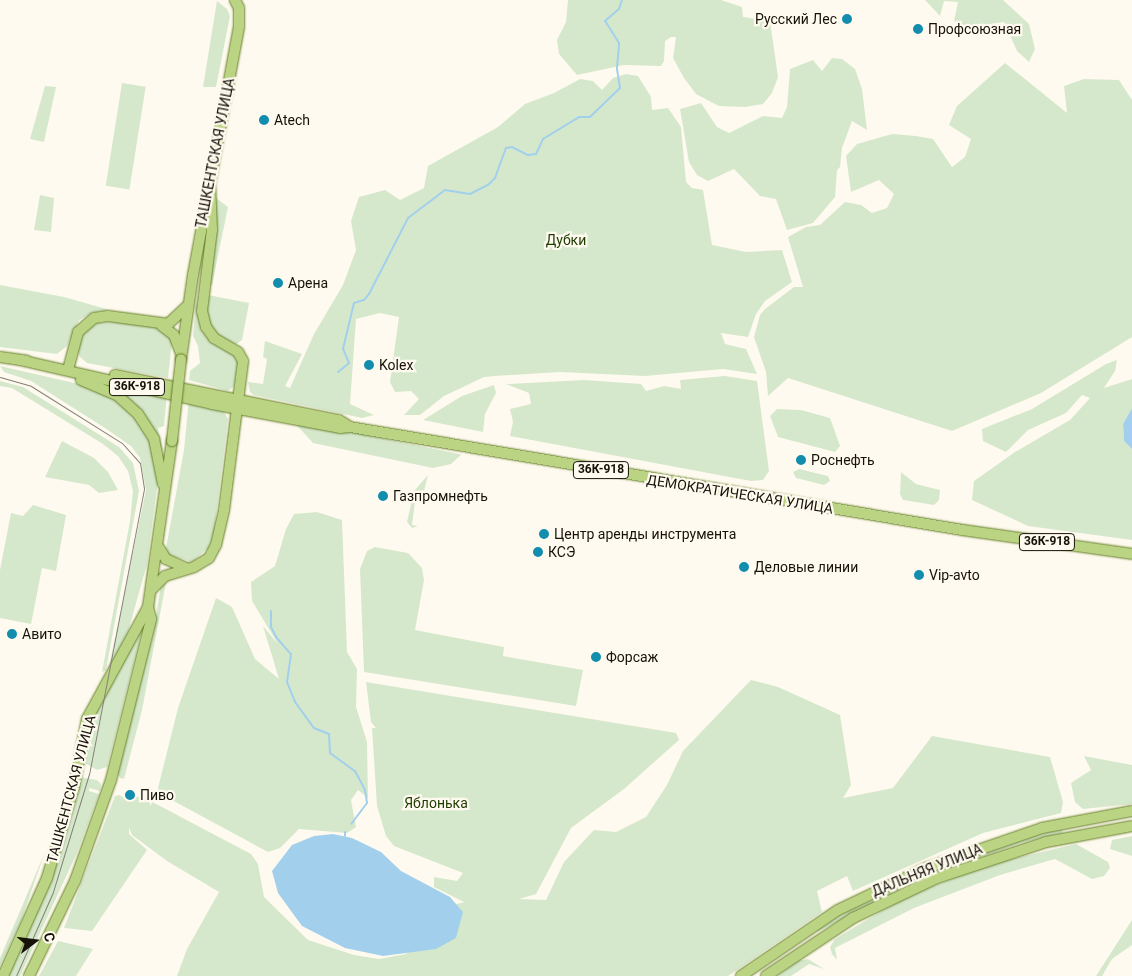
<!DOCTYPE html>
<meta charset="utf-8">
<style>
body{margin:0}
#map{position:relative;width:1132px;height:976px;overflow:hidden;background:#fffaef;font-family:Roboto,sans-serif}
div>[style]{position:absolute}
.green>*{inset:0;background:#d6e8cc;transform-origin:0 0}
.water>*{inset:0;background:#a2d0ec}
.stream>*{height:2px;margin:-1px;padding:0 1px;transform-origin:1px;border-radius:1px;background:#a2d0ec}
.roads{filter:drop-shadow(0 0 1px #637e23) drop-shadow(0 0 1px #637e23)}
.major>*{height:10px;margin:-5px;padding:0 5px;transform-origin:5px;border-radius:5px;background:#bad483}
.tram>*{height:1px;margin:-0.5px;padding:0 0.5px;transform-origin:0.5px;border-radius:0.5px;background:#848076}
.bridges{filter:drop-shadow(0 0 1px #637e23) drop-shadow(0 0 1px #637e23)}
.major-bridge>*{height:10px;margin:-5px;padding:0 5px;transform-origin:5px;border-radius:5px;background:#bad483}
.dots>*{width:14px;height:14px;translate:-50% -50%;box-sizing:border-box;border:2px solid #fffaef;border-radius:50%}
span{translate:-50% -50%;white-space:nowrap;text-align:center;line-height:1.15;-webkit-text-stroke:4.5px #fffaef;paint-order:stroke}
.shield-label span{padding:1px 4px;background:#fffaef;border:1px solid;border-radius:4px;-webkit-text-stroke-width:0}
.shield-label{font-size:12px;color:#161208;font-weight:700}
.poi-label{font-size:14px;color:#161208}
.right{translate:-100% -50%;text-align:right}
.left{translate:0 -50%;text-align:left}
.street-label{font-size:14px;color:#161208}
.park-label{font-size:14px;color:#1d3c00}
.north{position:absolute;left:10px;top:916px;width:50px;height:50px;-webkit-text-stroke:4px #fffaef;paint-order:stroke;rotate:75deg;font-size:14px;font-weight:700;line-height:20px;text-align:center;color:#161208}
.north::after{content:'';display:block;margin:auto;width:18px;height:22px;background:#161208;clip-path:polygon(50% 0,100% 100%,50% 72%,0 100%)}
</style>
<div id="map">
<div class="green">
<div style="clip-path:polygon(568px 0,721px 0,742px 7px,743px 17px,770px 21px,778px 77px,772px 93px,763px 104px,745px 107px,719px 106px,711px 102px,696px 94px,684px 78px,673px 58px,676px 37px,671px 37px,665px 41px,664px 61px,661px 66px,624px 65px,577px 75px,559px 54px,557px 40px,566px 22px)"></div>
<div style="clip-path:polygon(925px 0,1003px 0,1029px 24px,1035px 49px,1029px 62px,1017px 51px,1004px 22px,968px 27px,954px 21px,958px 2px,944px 1px,940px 16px)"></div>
<div style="clip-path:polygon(217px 1px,227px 9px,230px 16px,216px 87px,203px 87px)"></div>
<div style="clip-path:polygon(832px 58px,842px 59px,855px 69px,862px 89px,867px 130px,852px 121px,842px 148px,840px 167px,837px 170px,835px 197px,813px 223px,787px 230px,776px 199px,760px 196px,734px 169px,708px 181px,697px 175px,689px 162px,680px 109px,701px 103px,717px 127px,729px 133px,763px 116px,782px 118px,787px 107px,790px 69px,813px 60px,822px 71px)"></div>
<div style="clip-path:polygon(1005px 63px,1067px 113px,1064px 86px,1084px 79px,1119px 80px,1132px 100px,1132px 337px,1041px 393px,952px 431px,788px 378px,768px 396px,766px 372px,754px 337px,760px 315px,765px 309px,794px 287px,803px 287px,788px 237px,806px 227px,820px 225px,845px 202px,861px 205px,872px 213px,887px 208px,894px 194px,879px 180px,851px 192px,846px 156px,857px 144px,892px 134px,916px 136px,933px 139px,952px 167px,965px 157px,971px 139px,949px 125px,957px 106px)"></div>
<div style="clip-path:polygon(626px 74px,638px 76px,651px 97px,652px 110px,668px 108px,681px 127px,686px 182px,692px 188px,703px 190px,712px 245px,746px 252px,782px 250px,792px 282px,765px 301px,756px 314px,748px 337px,721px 333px,725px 344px,746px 349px,757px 374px,723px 369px,645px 376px,560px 372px,495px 376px,484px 377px,444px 396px,420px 415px,404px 415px,419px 399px,411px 391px,395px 392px,390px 382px,399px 317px,380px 313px,356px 319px,350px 404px,374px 415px,362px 418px,254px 395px,250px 392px,248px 382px,263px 384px,267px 359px,263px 357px,265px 341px,302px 354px,285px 386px,290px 388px,314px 334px,343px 285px,356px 250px,351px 221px,359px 197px,385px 190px,400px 200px,424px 188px,428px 166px,498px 127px,525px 104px,554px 93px,580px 79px,593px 81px,602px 90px,613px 78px)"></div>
<div style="left:122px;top:83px;width:24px;height:104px;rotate:9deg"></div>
<div style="clip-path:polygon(45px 86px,56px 87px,44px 142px,30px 139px)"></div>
<div style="clip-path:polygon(40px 195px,54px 198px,51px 232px,34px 230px)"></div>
<div style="clip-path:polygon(216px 198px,228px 207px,212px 285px,207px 284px,216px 226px)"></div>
<div style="clip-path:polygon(0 285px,64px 297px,110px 310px,94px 312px,79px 320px,67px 346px,57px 354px,0 347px)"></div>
<div style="clip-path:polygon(203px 294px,249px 303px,242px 340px,235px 345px,223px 340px,211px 327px)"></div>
<div style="clip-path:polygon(196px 301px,204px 334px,236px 356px,238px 362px,234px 386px,228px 391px,189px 380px,190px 371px,200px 363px,198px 346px,193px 336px)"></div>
<div style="clip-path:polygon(117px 322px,164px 329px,172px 341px,168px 378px,87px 363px,79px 356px,78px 343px,86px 330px,98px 323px)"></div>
<div style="clip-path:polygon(1117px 360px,1115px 371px,1104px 388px,1132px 379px,1132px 408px,1123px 424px,1124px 441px,1132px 449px,1132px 540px,1028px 526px,972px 500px,974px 481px,1015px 452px,1070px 420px,1090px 398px,1082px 395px,1066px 413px,1028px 430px,1006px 452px,983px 441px,982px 429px,1032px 409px,1106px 364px)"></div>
<div style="clip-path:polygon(0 366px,92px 387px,126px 402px,151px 436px,158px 481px,147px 564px,128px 632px,108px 671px,146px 490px,140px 458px,131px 446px,108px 430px,31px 381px,4px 372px)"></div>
<div style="clip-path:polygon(725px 376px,757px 381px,769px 471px,763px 480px,751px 481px,510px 436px,513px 422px,510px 409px,531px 404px,529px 393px,506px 384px,584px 380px,641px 384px,646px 391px,664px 386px,681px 389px,680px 380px)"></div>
<div style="clip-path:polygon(86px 377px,167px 394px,164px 426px,158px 428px,163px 451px,146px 419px)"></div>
<div style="clip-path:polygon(0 381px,23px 387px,119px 447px,133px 463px,139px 491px,106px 670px,102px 672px,130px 521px,133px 491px,128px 471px,118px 456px,103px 444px,12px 388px,0 386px)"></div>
<div style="clip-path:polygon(494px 385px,496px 393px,485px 414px,483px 432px,423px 420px,462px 396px)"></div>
<div style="clip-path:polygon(189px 399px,223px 410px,228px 419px,214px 532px,209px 547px,192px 562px,169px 555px,166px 548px,184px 450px)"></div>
<div style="clip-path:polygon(777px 409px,801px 410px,830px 418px,840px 446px,835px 452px,778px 437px,770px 416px)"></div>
<div style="clip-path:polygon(292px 420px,459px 454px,461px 455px,451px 464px,433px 468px,313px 443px)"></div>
<div style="clip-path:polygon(62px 441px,94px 458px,108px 472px,118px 490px,99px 493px,89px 485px,45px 477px)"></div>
<div style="clip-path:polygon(799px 469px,828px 476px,830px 481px,824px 485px,796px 478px,793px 472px)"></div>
<div style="clip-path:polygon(901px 472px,916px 484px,940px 490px,939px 500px,934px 505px,903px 500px,900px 494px)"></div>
<div style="clip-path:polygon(428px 475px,423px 495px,416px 494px,412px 525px,418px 526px,412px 528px,407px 522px,414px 491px)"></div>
<div style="clip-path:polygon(33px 505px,66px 515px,56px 571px,42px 568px,31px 624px,0 618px,0 570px,11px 513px,23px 516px)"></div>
<div style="clip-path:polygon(317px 512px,342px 520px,347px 652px,357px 669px,356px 707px,367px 742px,368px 798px,358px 790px,351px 800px,356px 827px,347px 833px,299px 829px,280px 848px,268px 852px,157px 792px,178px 708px,216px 598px,232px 607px,255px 659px,279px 679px,263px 626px,278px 644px,252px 601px,251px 582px,275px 566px,286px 529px,294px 514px)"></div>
<div style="clip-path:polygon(375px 547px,408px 553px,422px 568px,424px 580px,415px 630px,504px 647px,503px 656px,583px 670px,576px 706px,364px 672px,360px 569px,367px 551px)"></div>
<div style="clip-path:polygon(167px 577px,142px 710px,124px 779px,120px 778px,117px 772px,154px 631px,161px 584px)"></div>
<div style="clip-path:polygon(145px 618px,107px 767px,97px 770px,83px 762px,93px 718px)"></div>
<div style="clip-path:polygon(751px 680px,778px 687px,840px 715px,851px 785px,843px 798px,893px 788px,932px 736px,1050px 757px,1063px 802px,1061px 813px,983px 833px,853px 891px,847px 876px,817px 891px,822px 912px,728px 976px,177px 976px,187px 949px,219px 892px,167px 861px,132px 835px,129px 827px,129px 834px,147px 850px,92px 931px,64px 928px,115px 796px,120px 795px,127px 801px,128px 796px,143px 797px,251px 854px,258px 864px,264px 897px,308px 940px,354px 955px,379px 959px,406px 954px,417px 943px,425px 913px,464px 902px,434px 887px,434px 877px,457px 881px,463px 873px,394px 846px,386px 836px,377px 806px,372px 728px,376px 728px,371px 722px,366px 682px,676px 733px,679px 740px,624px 789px,571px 828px,536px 894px,519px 899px,546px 900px,564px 862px,594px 830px,616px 832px,646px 817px,667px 785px,683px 751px)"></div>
<div style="clip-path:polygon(1084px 756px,1132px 765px,1132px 804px,1083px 809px,1075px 802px,1071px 783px,1091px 770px)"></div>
<div style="clip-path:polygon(80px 777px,97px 780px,101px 784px,100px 791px,89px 788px,89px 791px,99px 794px,77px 853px,20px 976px,5px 976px,65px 828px,69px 826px,79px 791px,76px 784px)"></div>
<div style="clip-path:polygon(1062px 829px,1063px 833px,1020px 843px,923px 878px,817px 932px,816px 928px,851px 909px,938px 867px,1028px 836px)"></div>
<div style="clip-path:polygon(1132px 836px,1132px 856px,1110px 849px,1112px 840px)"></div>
<div style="clip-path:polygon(1076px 844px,1108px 862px,1110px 868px,1104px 876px,1092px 879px,1055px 859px,1000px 875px,914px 908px,835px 948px,837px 960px,832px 954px,830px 947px,835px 939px,907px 896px,991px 864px)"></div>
<div style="clip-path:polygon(45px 852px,21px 921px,0 966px,0 958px)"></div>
<div style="clip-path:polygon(1132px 920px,1132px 945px,1112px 959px,1102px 976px,1096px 976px)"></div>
<div style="clip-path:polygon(58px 941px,93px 949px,76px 976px,39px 976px)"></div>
<div style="clip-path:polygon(808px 959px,824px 969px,809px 964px,791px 976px,778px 976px,797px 961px)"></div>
</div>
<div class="water">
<div style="clip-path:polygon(1132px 408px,1132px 449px,1124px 441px,1123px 424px)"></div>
<div style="clip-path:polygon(333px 834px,352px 838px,381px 852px,401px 871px,450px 897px,463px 912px,456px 938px,436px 949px,383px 956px,345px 948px,302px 926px,278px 893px,272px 871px,292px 845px,314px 836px)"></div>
</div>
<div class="stream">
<div style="left:338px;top:372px;width:14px;rotate:-39deg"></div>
<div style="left:349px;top:363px;width:15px;rotate:-113deg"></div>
<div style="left:343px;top:349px;width:47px;rotate:-76.6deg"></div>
<div style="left:354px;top:303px;width:10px;rotate:-17deg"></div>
<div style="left:364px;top:300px;width:8px;rotate:-50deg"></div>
<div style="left:369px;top:294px;width:85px;rotate:-62.8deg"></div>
<div style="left:408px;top:218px;width:46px;rotate:-37.1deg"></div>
<div style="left:445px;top:190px;width:25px;rotate:9deg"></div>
<div style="left:470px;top:194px;width:20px;rotate:-27deg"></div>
<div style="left:488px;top:185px;width:10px;rotate:-45deg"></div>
<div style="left:495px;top:178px;width:32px;rotate:-70deg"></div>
<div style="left:506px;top:148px;width:6px;rotate:-9deg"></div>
<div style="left:512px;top:147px;width:18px;rotate:27deg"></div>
<div style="left:528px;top:155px;width:8px;rotate:-7deg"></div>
<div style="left:536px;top:154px;width:17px;rotate:-65deg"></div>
<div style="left:543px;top:139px;width:42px;rotate:-31.4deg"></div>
<div style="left:579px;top:117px;width:11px"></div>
<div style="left:590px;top:117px;width:42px;rotate:-44deg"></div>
<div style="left:620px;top:88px;width:20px;rotate:-99deg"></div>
<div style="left:617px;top:68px;width:25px;rotate:-85deg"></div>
<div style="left:619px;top:43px;width:26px;rotate:-122deg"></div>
<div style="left:605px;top:21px;width:18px;rotate:-41deg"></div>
<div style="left:619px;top:9px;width:9px;rotate:-72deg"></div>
<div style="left:271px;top:611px;width:16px;rotate:90deg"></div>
<div style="left:271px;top:627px;width:11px;rotate:63deg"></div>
<div style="left:276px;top:637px;width:23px;rotate:49deg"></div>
<div style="left:291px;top:654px;width:28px;rotate:98deg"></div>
<div style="left:287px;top:682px;width:22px;rotate:68deg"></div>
<div style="left:295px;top:702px;width:32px;rotate:54deg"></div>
<div style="left:314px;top:728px;width:16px;rotate:22deg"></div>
<div style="left:329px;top:734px;width:19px;rotate:87deg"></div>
<div style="left:330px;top:753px;width:31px;rotate:36deg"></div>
<div style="left:355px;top:771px;width:21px;rotate:62deg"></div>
<div style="left:365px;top:790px;width:13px;rotate:81deg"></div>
<div style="left:367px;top:803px;width:26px;rotate:127deg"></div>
<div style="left:345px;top:832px;width:4px;rotate:90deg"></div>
</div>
<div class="roads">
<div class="major">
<div style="left:161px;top:325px;width:16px;rotate:38deg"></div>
<div style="left:174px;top:335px;width:17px;rotate:69deg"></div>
<div style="left:0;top:357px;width:27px;rotate:8deg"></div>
<div style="left:181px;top:359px;width:85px;rotate:-81.9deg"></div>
<div style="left:193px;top:275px;width:253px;rotate:-79.5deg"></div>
<div style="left:239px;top:26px;width:18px;rotate:-90deg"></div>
<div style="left:239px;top:8px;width:9px;rotate:-117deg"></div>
<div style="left:20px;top:360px;width:197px;rotate:12.9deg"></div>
<div style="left:212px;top:404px;width:130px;rotate:10.6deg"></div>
<div style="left:340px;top:428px;width:10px;rotate:-6deg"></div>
<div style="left:350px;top:427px;width:621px;rotate:9.55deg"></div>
<div style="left:962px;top:530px;width:172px;rotate:8deg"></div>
<div style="left:69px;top:366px;width:35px;rotate:-75deg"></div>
<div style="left:78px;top:332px;width:21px;rotate:-41deg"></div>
<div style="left:94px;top:318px;width:14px;rotate:-8deg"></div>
<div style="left:108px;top:316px;width:61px;rotate:7.6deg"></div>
<div style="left:168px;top:324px;width:26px;rotate:-43deg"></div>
<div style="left:115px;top:375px;width:228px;rotate:11.4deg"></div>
<div style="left:339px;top:420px;width:13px;rotate:32deg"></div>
<div style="left:81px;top:380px;width:39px;rotate:23deg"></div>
<div style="left:117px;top:395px;width:28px;rotate:42deg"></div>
<div style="left:138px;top:414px;width:30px;rotate:57deg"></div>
<div style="left:154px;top:439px;width:46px;rotate:78.7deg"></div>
<div style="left:159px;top:548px;width:13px;rotate:58deg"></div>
<div style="left:166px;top:559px;width:22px;rotate:24deg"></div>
<div style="left:152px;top:589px;width:18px;rotate:-45deg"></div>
<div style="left:165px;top:576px;width:30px;rotate:-17deg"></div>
<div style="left:194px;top:567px;width:17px;rotate:-31deg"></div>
<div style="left:209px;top:558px;width:15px;rotate:-62deg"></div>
<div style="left:216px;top:545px;width:36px;rotate:-77deg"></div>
<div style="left:224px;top:510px;width:150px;rotate:-82.7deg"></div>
<div style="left:243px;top:361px;width:10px;rotate:-119deg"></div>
<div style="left:238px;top:352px;width:28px;rotate:-150deg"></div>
<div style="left:214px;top:338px;width:14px;rotate:-126deg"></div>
<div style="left:206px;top:327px;width:16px;rotate:-104deg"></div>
<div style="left:202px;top:311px;width:82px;rotate:-83deg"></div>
<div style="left:212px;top:230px;width:47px;rotate:-92.4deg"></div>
<div style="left:3px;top:976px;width:107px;rotate:-65.8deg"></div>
<div style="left:47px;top:878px;width:95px;rotate:-73.5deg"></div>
<div style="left:74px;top:787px;width:69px;rotate:-79.2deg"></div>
<div style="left:87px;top:719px;width:128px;rotate:-61.4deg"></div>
<div style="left:29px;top:976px;width:106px;rotate:-64.2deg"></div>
<div style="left:75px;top:881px;width:107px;rotate:-70.4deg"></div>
<div style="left:111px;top:780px;width:166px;rotate:-76deg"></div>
<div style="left:151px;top:619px;width:12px;rotate:-104deg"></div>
<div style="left:148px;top:607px;width:168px;rotate:-81.8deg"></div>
<div style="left:741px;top:976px;width:117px;rotate:-34.2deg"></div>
<div style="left:838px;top:910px;width:98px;rotate:-25.5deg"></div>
<div style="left:926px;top:868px;width:123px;rotate:-19deg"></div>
<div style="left:1042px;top:828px;width:92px;rotate:-10.7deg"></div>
<div style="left:766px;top:976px;width:105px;rotate:-33.7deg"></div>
<div style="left:853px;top:918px;width:93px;rotate:-25.5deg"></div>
<div style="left:937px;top:878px;width:115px;rotate:-18.3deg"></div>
<div style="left:1046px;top:842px;width:87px;rotate:-10.5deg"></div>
</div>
</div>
<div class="tram">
<div style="left:0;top:377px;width:32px;rotate:16deg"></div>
<div style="left:31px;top:386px;width:107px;rotate:32.1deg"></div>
<div style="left:122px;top:443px;width:27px;rotate:48deg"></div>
<div style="left:140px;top:463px;width:26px;rotate:81deg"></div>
<div style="left:144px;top:489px;width:290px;rotate:100.9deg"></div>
<div style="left:89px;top:774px;width:123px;rotate:107deg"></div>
<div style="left:53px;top:892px;width:92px;rotate:113.8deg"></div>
</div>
<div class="bridges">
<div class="major-bridge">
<div style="left:172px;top:441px;width:82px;rotate:-83.7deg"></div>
</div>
</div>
<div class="dots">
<div style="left:847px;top:19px;background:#128dae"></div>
<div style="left:918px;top:29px;background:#128dae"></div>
<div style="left:264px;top:120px;background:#128dae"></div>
<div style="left:278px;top:283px;background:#128dae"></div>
<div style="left:369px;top:365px;background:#128dae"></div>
<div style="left:801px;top:460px;background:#128dae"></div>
<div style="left:383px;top:496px;background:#128dae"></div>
<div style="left:544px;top:534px;background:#128dae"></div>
<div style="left:538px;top:552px;background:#128dae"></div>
<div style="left:744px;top:567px;background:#128dae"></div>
<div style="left:919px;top:575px;background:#128dae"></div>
<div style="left:12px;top:634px;background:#128dae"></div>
<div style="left:596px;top:657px;background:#128dae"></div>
<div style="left:130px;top:795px;background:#128dae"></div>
</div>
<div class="shield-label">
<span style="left:137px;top:387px">36К-918</span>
<span style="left:601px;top:470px">36К-918</span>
<span style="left:1047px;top:542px">36К-918</span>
</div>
<div class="poi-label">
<span class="right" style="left:837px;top:19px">Русский Лес</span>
<span class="left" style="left:928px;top:29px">Профсоюзная</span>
<span class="left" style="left:274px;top:120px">Atech</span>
<span class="left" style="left:288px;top:283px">Арена</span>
<span class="left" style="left:379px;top:365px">Kolex</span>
<span class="left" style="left:811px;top:460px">Роснефть</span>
<span class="left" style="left:393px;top:496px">Газпромнефть</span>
<span class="left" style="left:554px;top:534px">Центр аренды инструмента</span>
<span class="left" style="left:548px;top:552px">КСЭ</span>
<span class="left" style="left:754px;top:567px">Деловые линии</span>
<span class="left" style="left:929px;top:575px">Vip-avto</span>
<span class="left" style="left:22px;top:634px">Авито</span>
<span class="left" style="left:606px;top:657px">Форсаж</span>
<span class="left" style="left:140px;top:795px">Пиво</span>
</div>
<div class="street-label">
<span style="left:215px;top:153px;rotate:-79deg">ТАШКЕНТСКАЯ УЛИЦА</span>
<span style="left:740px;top:494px;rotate:9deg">ДЕМОКРАТИЧЕСКАЯ УЛИЦА</span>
<span style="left:71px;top:789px;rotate:-75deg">ТАШКЕНТСКАЯ УЛИЦА</span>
<span style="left:927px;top:870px;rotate:-22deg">ДАЛЬНЯЯ УЛИЦА</span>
</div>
<div class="park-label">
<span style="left:566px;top:240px">Дубки</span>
<span style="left:436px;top:803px">Яблонька</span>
</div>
<div class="north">С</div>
</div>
